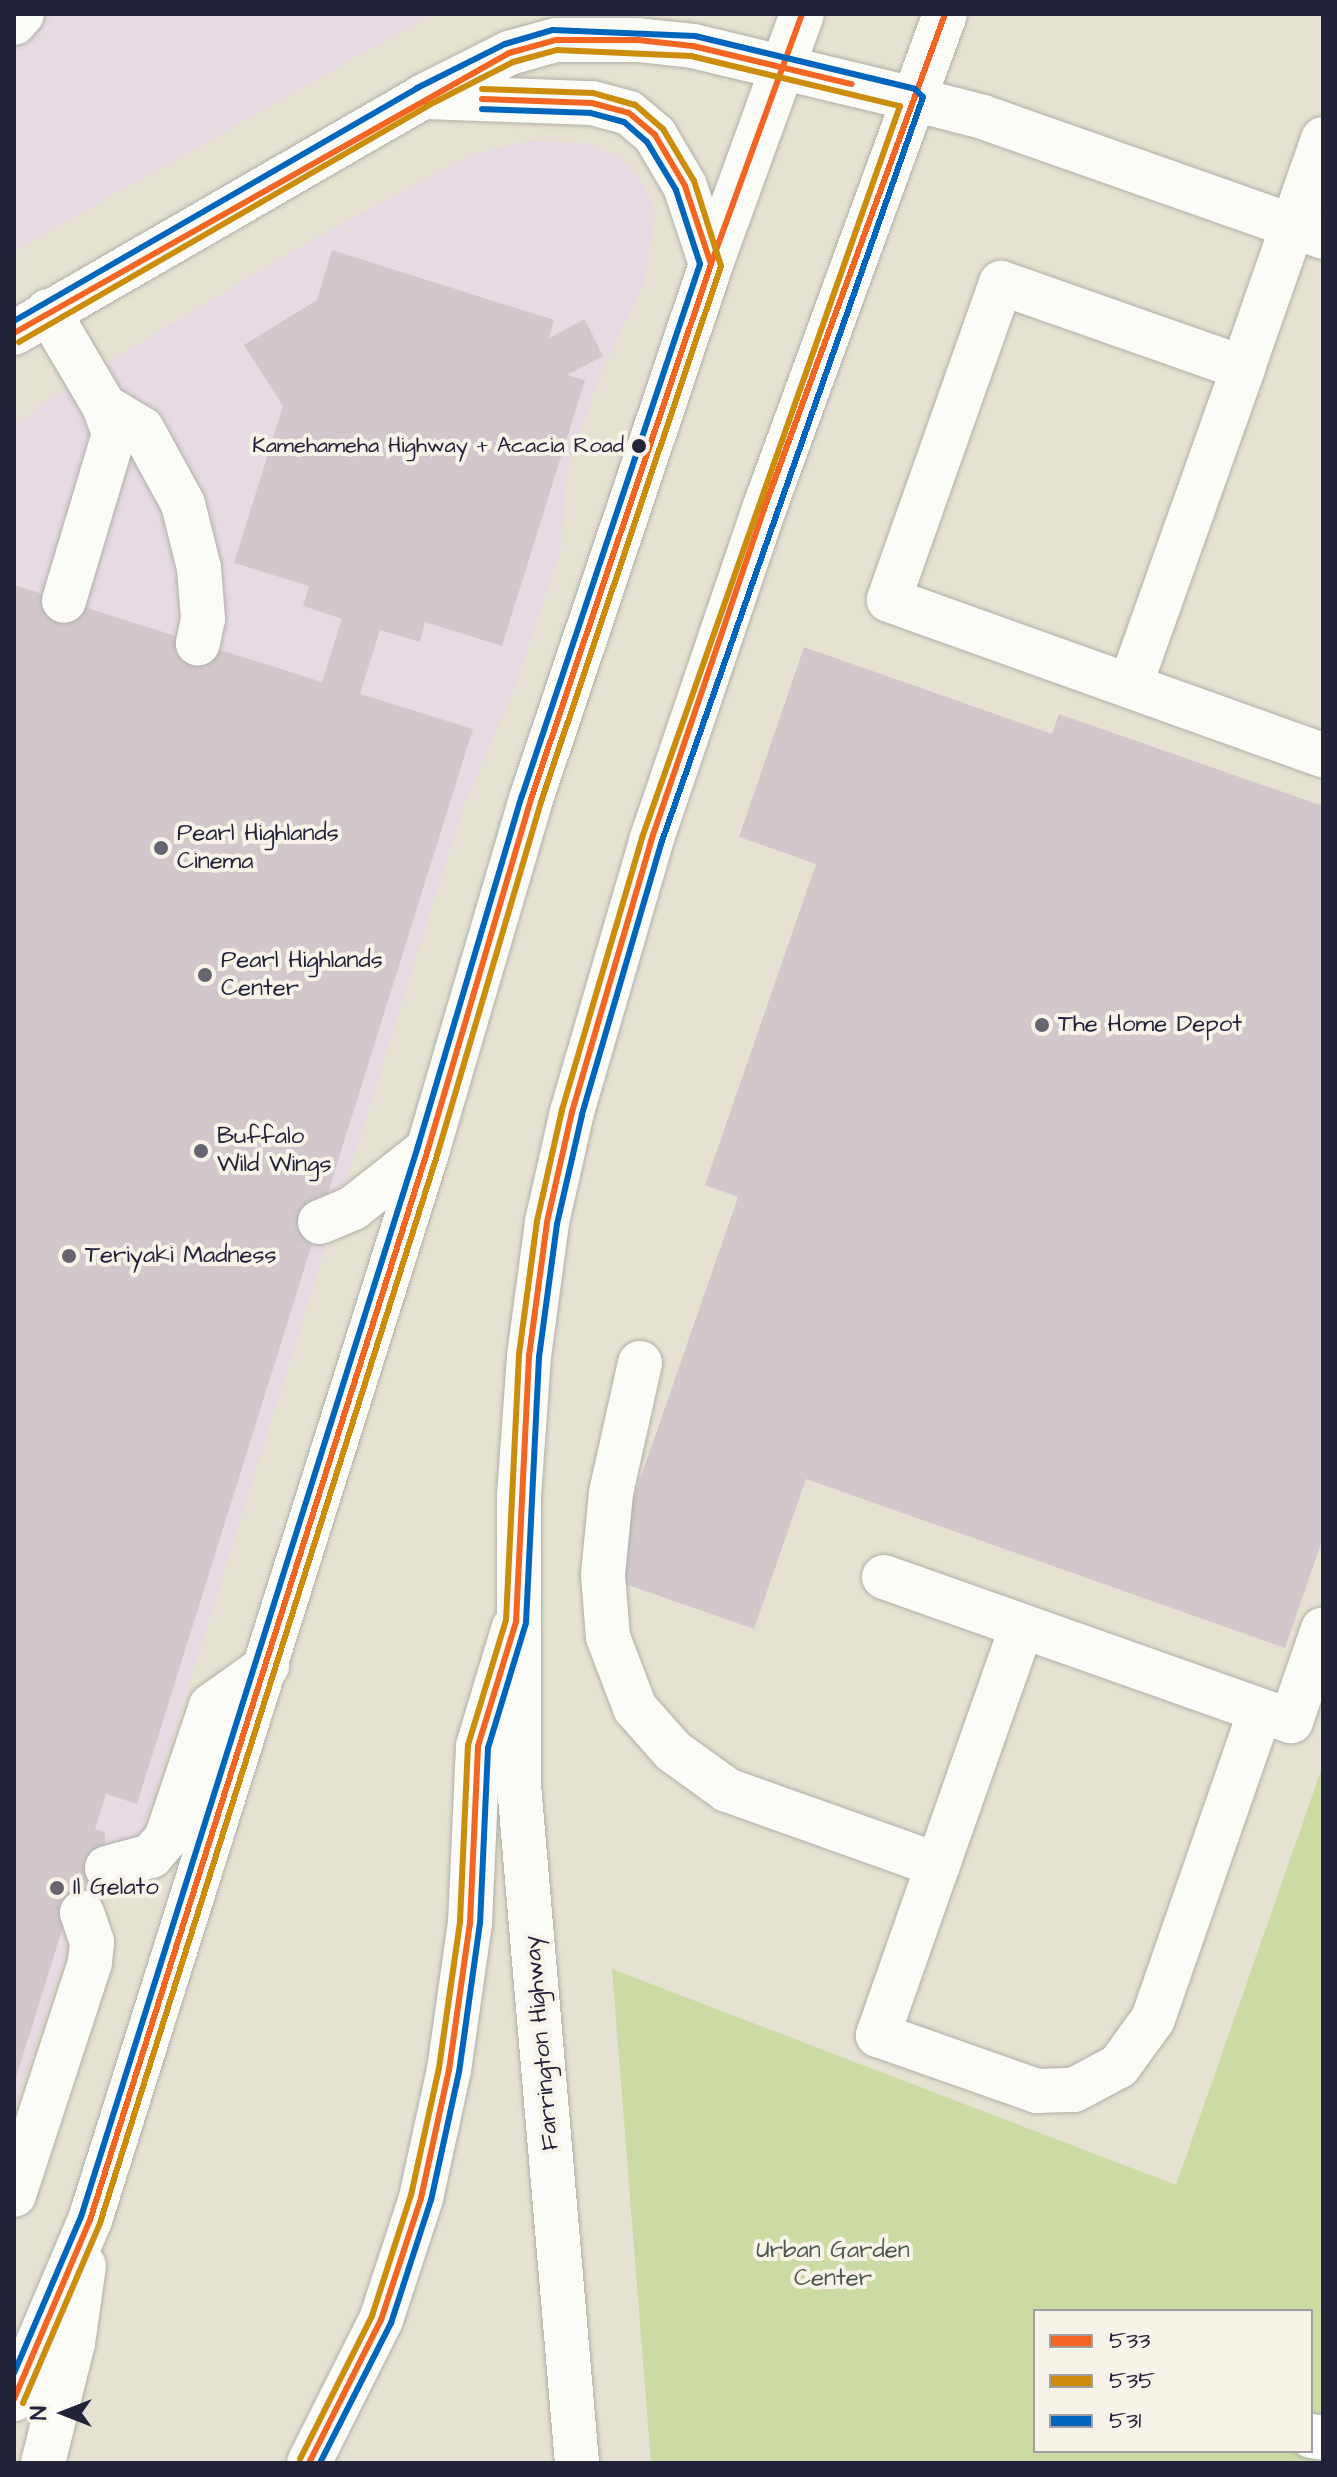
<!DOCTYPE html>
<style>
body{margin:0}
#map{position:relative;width:1337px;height:2477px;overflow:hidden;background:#e6e2d3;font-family:"Architects Daughter",sans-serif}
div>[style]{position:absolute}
.built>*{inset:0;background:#e6dae3}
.green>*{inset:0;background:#ccdba4}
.building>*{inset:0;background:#d2c8cc}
.roads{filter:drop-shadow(0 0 2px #b1afa8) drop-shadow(0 0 2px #b1afa8)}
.minor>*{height:44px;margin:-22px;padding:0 22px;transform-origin:22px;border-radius:22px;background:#fbfbf8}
.major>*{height:44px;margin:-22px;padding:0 22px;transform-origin:22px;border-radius:22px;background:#fbfbf8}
.bus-1>*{height:6px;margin:-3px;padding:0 3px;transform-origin:3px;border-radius:3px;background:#f26522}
.bus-2>*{height:6px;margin:-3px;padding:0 3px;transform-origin:3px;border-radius:3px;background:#cc8c0c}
.bus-3>*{height:6px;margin:-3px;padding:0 3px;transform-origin:3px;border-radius:3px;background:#0065bd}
.dots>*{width:22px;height:22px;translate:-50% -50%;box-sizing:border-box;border:4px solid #f7f3e8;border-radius:50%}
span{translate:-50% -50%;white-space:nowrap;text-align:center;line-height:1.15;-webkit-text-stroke:8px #f7f3e8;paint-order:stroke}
.bus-label{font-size:22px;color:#22223b}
.right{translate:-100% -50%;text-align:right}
.poi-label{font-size:24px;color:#22223b}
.left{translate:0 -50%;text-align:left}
.street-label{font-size:24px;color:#22223b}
.park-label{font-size:24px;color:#4e584f}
.frame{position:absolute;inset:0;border:16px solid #22223b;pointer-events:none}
.legend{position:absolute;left:1033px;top:2309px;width:280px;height:144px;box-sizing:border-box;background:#f7f3e8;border:2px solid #a29fa3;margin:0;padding:10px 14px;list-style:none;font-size:24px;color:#22223b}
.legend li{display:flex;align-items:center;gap:16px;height:40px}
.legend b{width:40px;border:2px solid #a29fa3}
.north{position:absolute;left:24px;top:2373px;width:80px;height:80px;-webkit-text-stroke:6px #f7f3e8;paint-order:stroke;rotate:270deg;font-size:22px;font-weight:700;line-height:32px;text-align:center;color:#22223b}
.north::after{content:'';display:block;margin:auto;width:28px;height:36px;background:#22223b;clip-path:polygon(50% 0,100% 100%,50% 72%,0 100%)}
</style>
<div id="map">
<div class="built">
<div style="clip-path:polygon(14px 14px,432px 14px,14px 251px)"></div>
<div style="clip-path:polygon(529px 141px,586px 143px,622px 159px,644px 185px,655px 215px,644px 284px,600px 375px,567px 469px,561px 548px,512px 695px,464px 804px,129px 1876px,128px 1896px,111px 1892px,61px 1968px,14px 2109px,14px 426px,57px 393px,307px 243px,471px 155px)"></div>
</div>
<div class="green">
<div style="clip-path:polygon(evenodd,1323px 1765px,1323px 2463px,651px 2463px,612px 1969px,1176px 2185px,1323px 1765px,1035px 2311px,1311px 2311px,1311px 2451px,1035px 2451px,1035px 2311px)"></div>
</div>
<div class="building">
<div style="clip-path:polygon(332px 250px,554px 320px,549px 338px,585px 319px,603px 356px,567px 375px,585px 380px,502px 646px,425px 622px,420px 642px,380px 630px,360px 694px,473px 729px,137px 1804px,106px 1794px,95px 1829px,105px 1832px,105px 1879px,89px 1907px,67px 1914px,14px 2084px,14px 585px,322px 682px,342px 619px,303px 606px,309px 586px,234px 563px,283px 406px,244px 345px,317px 300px)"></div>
<div style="clip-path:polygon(804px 647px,1052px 734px,1059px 714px,1323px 806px,1323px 1538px,1285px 1648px,806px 1479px,754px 1629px,614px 1580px,618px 1543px,738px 1197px,705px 1185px,816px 864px,739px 837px)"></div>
</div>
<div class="roads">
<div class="minor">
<div style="left:14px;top:23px;width:12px;rotate:-48deg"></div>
<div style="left:913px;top:99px;width:72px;rotate:14.4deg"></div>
<div style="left:983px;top:117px;width:361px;rotate:19.4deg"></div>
<div style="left:1323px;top:139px;width:243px;rotate:109.3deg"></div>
<div style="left:1243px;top:368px;width:256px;rotate:-160.6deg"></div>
<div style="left:1001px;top:283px;width:336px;rotate:109.5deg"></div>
<div style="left:889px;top:600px;width:461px;rotate:19.7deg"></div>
<div style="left:48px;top:311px;width:110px;rotate:59.5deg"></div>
<div style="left:104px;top:406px;width:30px;rotate:70deg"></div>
<div style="left:114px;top:434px;width:174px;rotate:106.7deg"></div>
<div style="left:104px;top:406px;width:44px;rotate:31.2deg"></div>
<div style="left:142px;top:429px;width:85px;rotate:61.3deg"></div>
<div style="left:183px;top:504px;width:66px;rotate:76deg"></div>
<div style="left:199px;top:568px;width:51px;rotate:85.5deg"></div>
<div style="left:203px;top:619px;width:25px;rotate:102deg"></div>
<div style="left:1130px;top:686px;width:337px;rotate:-70.4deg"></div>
<div style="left:320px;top:1222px;width:36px;rotate:-23deg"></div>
<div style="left:353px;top:1208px;width:95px;rotate:-38.2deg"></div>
<div style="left:640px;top:1363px;width:133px;rotate:102.6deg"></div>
<div style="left:611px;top:1493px;width:82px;rotate:95.6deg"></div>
<div style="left:603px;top:1575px;width:62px;rotate:85.4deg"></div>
<div style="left:608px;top:1637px;width:76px;rotate:69.2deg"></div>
<div style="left:635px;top:1708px;width:57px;rotate:48.5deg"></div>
<div style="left:673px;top:1751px;width:67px;rotate:35.8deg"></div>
<div style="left:727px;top:1790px;width:224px;rotate:19.6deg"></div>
<div style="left:884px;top:1577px;width:432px;rotate:19.5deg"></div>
<div style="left:1291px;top:1721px;width:97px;rotate:-70.8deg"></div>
<div style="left:1022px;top:1626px;width:434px;rotate:109.4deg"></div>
<div style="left:878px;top:2035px;width:169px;rotate:19.4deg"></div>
<div style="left:1037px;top:2091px;width:37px;rotate:-2deg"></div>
<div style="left:1074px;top:2090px;width:51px;rotate:-28.1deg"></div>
<div style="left:1119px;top:2066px;width:58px;rotate:-54.1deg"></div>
<div style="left:1153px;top:2019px;width:326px;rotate:-70.8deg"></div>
<div style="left:107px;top:1868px;width:46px;rotate:-15.3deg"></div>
<div style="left:151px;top:1856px;width:23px;rotate:-49deg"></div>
<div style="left:166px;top:1839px;width:140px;rotate:-71.3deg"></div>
<div style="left:211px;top:1706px;width:69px;rotate:-35.5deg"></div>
<div style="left:14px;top:2195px;width:245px;rotate:-71.9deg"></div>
<div style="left:90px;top:1962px;width:20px;rotate:-84deg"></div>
<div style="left:92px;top:1942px;width:31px;rotate:-109deg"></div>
<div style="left:1311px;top:2436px;width:12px;rotate:9deg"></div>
<div style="left:309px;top:2463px;width:160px;rotate:-63.3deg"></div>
<div style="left:381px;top:2320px;width:128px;rotate:-71.8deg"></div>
<div style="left:421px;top:2198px;width:131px;rotate:-77.7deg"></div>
<div style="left:449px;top:2070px;width:148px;rotate:-81.9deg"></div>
<div style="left:470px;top:1923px;width:177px;rotate:-87.4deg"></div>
<div style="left:478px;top:1746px;width:124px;rotate:-73.2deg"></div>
</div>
<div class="major">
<div style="left:425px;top:97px;width:167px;rotate:2.1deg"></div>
<div style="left:592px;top:103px;width:38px;rotate:15deg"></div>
<div style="left:629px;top:113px;width:34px;rotate:40deg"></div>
<div style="left:655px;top:135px;width:59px;rotate:59.5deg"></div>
<div style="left:685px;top:186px;width:82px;rotate:71.6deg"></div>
<div style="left:14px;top:333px;width:471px;rotate:-30deg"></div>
<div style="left:422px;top:97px;width:97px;rotate:-26.8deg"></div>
<div style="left:509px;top:53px;width:49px;rotate:-15.5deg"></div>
<div style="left:556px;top:40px;width:82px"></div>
<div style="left:638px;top:40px;width:55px;rotate:6.2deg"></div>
<div style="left:693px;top:46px;width:226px;rotate:13.5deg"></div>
<div style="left:14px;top:2399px;width:194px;rotate:-67deg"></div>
<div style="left:90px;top:2220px;width:1123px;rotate:-72.48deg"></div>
<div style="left:428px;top:1149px;width:365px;rotate:-73.6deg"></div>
<div style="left:531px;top:799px;width:564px;rotate:-71.4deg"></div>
<div style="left:711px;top:264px;width:266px;rotate:-70deg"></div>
<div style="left:43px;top:2463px;width:124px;rotate:-76deg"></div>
<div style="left:73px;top:2343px;width:78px;rotate:-81.9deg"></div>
<div style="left:577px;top:2463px;width:680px;rotate:-94.89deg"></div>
<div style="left:519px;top:1785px;width:289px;rotate:-90deg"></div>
<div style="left:519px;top:1496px;width:140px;rotate:-85.9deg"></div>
<div style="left:529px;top:1356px;width:135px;rotate:-82.3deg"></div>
<div style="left:547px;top:1222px;width:113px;rotate:-77.2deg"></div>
<div style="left:572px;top:1112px;width:282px;rotate:-73.7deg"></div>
<div style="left:651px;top:841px;width:351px;rotate:-71.2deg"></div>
<div style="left:764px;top:509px;width:527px;rotate:-69.91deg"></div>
</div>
</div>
<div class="bus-1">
<div style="left:482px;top:99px;width:110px;rotate:2.1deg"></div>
<div style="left:592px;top:103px;width:38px;rotate:15deg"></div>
<div style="left:629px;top:113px;width:34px;rotate:40deg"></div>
<div style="left:655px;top:135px;width:59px;rotate:59.5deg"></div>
<div style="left:685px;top:186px;width:82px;rotate:71.6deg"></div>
<div style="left:14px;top:333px;width:569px;rotate:-29.49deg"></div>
<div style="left:509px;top:53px;width:49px;rotate:-15.5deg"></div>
<div style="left:556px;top:40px;width:82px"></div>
<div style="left:638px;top:40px;width:55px;rotate:6.2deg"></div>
<div style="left:693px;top:46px;width:163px;rotate:13.5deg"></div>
<div style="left:14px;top:2399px;width:194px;rotate:-67deg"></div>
<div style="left:90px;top:2220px;width:1123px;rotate:-72.48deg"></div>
<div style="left:428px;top:1149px;width:365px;rotate:-73.6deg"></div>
<div style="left:531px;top:799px;width:564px;rotate:-71.4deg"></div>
<div style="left:711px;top:264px;width:266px;rotate:-70deg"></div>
<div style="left:309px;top:2463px;width:160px;rotate:-63.3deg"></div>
<div style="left:381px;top:2320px;width:128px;rotate:-71.8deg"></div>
<div style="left:421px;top:2198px;width:131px;rotate:-77.7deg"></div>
<div style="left:449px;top:2070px;width:148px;rotate:-81.9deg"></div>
<div style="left:470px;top:1923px;width:177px;rotate:-87.4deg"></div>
<div style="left:478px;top:1746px;width:130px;rotate:-73deg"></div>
<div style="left:516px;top:1622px;width:266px;rotate:-87.2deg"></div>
<div style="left:529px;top:1356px;width:135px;rotate:-82.3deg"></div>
<div style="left:547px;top:1222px;width:113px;rotate:-77.2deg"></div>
<div style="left:572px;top:1112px;width:282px;rotate:-73.7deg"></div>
<div style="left:651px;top:841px;width:351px;rotate:-71.2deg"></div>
<div style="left:764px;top:509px;width:527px;rotate:-69.91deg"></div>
</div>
<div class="bus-2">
<div style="left:19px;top:342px;width:471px;rotate:-30deg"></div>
<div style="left:427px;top:106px;width:97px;rotate:-27.1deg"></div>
<div style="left:513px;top:62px;width:46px;rotate:-15.3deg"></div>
<div style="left:557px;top:50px;width:134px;rotate:2.6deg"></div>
<div style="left:691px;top:56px;width:215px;rotate:13.5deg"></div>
<div style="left:900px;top:106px;width:776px;rotate:109.42deg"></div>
<div style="left:642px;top:838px;width:284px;rotate:106.4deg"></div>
<div style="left:562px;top:1110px;width:114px;rotate:102.7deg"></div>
<div style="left:537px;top:1221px;width:135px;rotate:97.7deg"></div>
<div style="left:519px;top:1355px;width:265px;rotate:92.8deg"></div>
<div style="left:506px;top:1620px;width:131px;rotate:106.9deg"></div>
<div style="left:468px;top:1745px;width:177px;rotate:92.6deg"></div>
<div style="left:460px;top:1922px;width:148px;rotate:98.2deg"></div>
<div style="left:439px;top:2068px;width:130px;rotate:102.4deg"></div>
<div style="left:411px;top:2195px;width:127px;rotate:107.9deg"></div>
<div style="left:372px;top:2316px;width:160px;rotate:116.7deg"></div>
<div style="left:23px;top:2403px;width:196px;rotate:-66.8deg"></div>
<div style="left:100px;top:2223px;width:1123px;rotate:-72.48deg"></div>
<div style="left:438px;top:1152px;width:365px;rotate:-73.6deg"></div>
<div style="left:541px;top:802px;width:565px;rotate:-71.44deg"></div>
<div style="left:721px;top:266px;width:89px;rotate:-107.6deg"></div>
<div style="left:694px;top:181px;width:61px;rotate:-120.8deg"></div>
<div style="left:663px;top:129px;width:37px;rotate:-139deg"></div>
<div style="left:635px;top:105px;width:44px;rotate:-164.1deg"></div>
<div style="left:593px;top:93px;width:111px;rotate:-177.9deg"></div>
</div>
<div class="bus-3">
<div style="left:14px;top:321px;width:466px;rotate:-30deg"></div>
<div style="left:417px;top:88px;width:98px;rotate:-26.6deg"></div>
<div style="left:505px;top:44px;width:50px;rotate:-16.3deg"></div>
<div style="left:553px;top:30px;width:142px;rotate:2.4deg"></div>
<div style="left:695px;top:36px;width:226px;rotate:13.5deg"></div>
<div style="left:915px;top:89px;width:11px;rotate:45deg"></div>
<div style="left:923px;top:97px;width:792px;rotate:109.33deg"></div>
<div style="left:661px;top:844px;width:282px;rotate:106.3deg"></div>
<div style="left:582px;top:1115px;width:112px;rotate:102.9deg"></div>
<div style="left:557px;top:1224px;width:134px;rotate:97.7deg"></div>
<div style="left:539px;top:1357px;width:266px;rotate:92.8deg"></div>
<div style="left:526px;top:1623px;width:131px;rotate:106.9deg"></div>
<div style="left:488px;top:1748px;width:175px;rotate:92.6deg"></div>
<div style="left:480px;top:1923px;width:150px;rotate:98deg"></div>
<div style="left:459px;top:2072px;width:131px;rotate:102.3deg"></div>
<div style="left:431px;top:2200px;width:129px;rotate:108deg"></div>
<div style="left:391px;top:2323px;width:157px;rotate:116.9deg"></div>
<div style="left:14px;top:2373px;width:170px;rotate:-66.8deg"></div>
<div style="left:81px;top:2217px;width:1123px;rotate:-72.53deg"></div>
<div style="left:418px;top:1146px;width:365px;rotate:-73.5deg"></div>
<div style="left:522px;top:796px;width:561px;rotate:-71.5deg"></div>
<div style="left:700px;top:264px;width:78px;rotate:-108deg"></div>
<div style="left:676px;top:190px;width:56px;rotate:-121.1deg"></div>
<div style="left:647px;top:142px;width:30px;rotate:-139deg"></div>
<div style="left:624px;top:122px;width:35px;rotate:-165deg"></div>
<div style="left:590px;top:113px;width:108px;rotate:-177.9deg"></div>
</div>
<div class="dots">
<div style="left:639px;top:446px;background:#22223b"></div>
<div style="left:161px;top:848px;background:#676570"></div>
<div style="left:205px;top:975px;background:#676570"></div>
<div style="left:1042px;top:1025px;background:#676570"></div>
<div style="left:201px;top:1151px;background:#676570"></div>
<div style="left:69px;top:1256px;background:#676570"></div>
<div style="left:57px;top:1888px;background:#676570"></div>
</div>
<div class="bus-label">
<span class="right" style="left:624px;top:446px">Kamehameha Highway + Acacia Road</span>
</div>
<div class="poi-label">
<span class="left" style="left:177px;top:848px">Pearl Highlands<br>Cinema</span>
<span class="left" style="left:221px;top:975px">Pearl Highlands<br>Center</span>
<span class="left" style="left:1058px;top:1025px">The Home Depot</span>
<span class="left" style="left:217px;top:1151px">Buffalo<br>Wild Wings</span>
<span class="left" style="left:85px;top:1256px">Teriyaki Madness</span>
<span class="left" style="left:73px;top:1888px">Il Gelato</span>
</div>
<div class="street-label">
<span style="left:542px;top:2043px;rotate:-95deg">Farrington Highway</span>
</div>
<div class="park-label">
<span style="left:833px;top:2265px">Urban Garden<br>Center</span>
</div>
<div class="frame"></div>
<ul class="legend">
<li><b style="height:10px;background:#f26522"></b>533</li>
<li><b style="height:10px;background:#cc8c0c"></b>535</li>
<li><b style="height:10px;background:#0065bd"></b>531</li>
</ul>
<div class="north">N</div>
</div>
